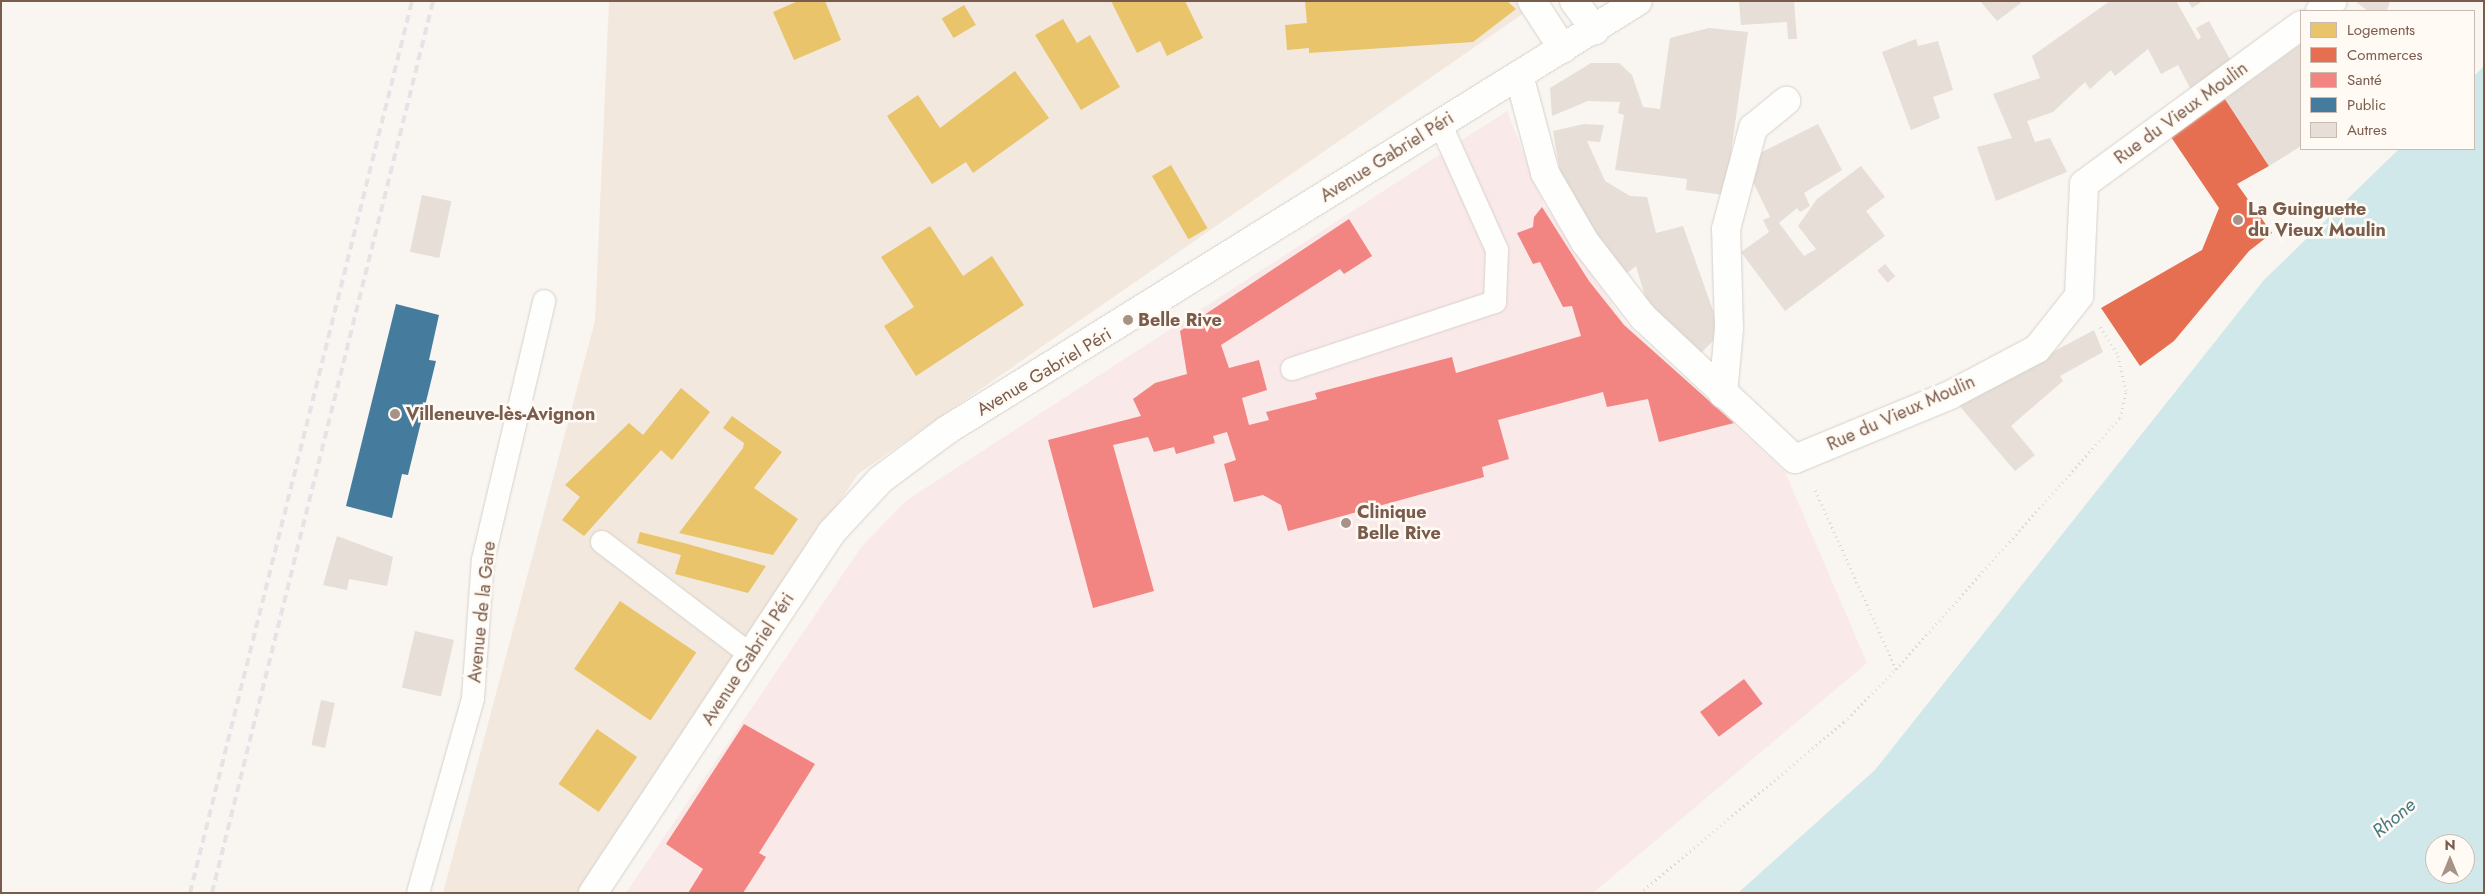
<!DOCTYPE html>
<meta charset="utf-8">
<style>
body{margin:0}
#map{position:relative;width:2485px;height:894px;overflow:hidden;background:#f9f5f0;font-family:Jost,sans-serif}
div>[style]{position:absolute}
.residential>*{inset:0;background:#f2e8de}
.medical>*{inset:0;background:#fae9e9}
.water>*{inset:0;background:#d0e8ea}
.homes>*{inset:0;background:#e9c46a;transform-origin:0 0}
.shops>*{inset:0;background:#e76f51}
.health>*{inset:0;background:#f28482;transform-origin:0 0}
.public>*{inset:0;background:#457b9d}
.building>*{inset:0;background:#e6ded7;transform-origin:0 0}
.path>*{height:3px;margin-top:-1.5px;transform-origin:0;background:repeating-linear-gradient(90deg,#dcd5d0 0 1px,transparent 0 5px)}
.roads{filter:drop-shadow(0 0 1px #d7d1cb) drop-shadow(0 0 1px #d7d1cb)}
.service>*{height:22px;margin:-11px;padding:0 11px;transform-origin:11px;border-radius:11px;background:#fefefd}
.minor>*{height:28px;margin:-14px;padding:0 14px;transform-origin:14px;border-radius:14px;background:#fefefd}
.secondary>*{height:28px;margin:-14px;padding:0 14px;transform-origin:14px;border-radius:14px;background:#fefefd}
.rail>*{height:4px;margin-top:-2px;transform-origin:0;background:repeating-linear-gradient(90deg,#e6e3e7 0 8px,transparent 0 13px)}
.dots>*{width:14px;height:14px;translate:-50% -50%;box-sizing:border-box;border:2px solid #fffaf3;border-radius:50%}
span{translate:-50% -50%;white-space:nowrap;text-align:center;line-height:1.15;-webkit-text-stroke:5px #fffaf3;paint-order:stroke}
.street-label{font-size:18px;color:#7a5c4d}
.poi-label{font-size:18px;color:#7a5c4d;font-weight:700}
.left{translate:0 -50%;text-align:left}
.water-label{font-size:19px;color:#437c86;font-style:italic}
.frame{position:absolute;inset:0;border:2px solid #7a5c4d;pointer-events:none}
.legend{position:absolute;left:2300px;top:10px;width:175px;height:140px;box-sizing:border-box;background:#fffaf3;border:1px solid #cabbb1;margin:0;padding:6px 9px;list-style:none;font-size:15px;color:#7a5c4d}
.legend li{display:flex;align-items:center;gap:10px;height:25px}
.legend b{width:25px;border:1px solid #cabbb1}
.north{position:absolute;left:2425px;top:834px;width:50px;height:50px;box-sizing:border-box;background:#fffaf3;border:1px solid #cabbb1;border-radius:50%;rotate:0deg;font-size:14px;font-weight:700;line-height:20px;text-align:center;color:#7a5c4d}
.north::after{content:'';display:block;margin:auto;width:18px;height:22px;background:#a69286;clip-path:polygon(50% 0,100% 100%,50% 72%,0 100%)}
</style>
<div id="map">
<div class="residential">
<div style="clip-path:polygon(609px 1px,1541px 1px,858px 474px,577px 893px,443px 893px,595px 321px)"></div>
</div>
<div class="medical">
<div style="clip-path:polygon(1507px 111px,1544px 205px,1625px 323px,1785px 472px,1867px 663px,1593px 893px,626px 893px,862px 546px,907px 500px)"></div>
</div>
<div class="water">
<div style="clip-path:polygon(evenodd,2484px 66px,2484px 893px,1738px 893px,1875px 770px,2264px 280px,2399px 149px,2474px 149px,2474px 76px,2484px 66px,2435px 844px,2465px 844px,2465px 874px,2435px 874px,2435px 844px)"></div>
</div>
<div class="homes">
<div style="clip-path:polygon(798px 1px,825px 1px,841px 40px,794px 60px,773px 12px)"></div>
<div style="clip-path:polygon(1111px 1px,1185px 1px,1203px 38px,1167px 56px,1160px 41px,1137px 53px)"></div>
<div style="clip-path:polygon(1305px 1px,1507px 1px,1516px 9px,1473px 42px,1309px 53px,1309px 48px,1287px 50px,1285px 25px,1307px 23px)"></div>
<div style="left:964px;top:5px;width:23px;height:26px;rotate:59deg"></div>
<div style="clip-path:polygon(1063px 19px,1077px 43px,1090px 35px,1120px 87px,1081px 110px,1035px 35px)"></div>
<div style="clip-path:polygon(1015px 71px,1049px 118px,973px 173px,966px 162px,932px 184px,887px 116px,918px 95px,940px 128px)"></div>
<div style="left:1171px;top:165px;width:73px;height:22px;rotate:60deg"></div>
<div style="clip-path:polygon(930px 226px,963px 276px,992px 256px,1024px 305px,916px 376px,884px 326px,914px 307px,881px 257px)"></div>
<div style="clip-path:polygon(681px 388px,710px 412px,672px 460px,661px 450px,584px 536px,562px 520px,580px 497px,565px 485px,629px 423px,643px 435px)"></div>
<div style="clip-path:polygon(732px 416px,782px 452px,754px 488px,798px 519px,773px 555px,679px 533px,743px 448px,744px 443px,723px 428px)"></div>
<div style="clip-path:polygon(640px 532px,684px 543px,766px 566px,748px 593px,675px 574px,681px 555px,637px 543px)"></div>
<div style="left:620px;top:601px;width:92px;height:82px;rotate:34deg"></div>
<div style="left:597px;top:729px;width:49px;height:67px;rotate:35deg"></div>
</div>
<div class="shops">
<div style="clip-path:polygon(2225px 99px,2269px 166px,2237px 184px,2272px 233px,2249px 251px,2174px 341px,2140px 366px,2101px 308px,2202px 250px,2219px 208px,2171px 137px)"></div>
</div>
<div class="health">
<div style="clip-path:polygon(1542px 207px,1589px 281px,1624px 325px,1734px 423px,1659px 442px,1648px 399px,1607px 407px,1603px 392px,1498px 420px,1509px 459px,1482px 467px,1484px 477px,1288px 531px,1281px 505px,1263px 495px,1234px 502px,1224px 464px,1236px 460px,1227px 432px,1213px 436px,1215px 443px,1176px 454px,1174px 447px,1154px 452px,1148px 437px,1113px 445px,1154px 591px,1093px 608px,1048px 440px,1141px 416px,1133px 399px,1155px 383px,1187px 374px,1180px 331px,1349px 219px,1372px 256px,1344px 274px,1340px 269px,1221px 345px,1229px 368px,1259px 360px,1267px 390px,1242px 398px,1249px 425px,1269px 420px,1266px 412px,1317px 399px,1315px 393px,1452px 357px,1456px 373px,1581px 336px,1572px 306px,1563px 307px,1540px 262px,1533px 264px,1517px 233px,1533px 227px,1534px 217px)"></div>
<div style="left:1744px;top:679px;width:31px;height:55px;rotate:53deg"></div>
<div style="clip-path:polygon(744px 724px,815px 764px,759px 853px,766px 857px,743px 893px,688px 893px,703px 869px,666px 844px)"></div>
</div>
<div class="public">
<div style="clip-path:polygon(396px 304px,439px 315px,429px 360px,436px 361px,408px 475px,402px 474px,392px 518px,346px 506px)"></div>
</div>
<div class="building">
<div style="clip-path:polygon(1739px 1px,1794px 1px,1797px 39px,1788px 39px,1787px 22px,1741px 25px)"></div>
<div style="clip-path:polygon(1980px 1px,2020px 1px,2021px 3px,1997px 21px)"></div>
<div style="clip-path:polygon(2110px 1px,2176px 1px,2198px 40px,2201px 37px,2196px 28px,2209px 21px,2232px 63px,2191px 90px,2178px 65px,2161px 74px,2148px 49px,2115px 76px,2111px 70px,2090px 89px,2085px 82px,2053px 112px,2027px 121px,2035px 142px,2050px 138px,2067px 172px,1996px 201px,1977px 147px,2012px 138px,1993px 94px,2040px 78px,2032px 56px)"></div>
<div style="clip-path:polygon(2188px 1px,2203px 1px,2192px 8px)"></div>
<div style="clip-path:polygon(2355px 1px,2390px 1px,2387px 11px,2368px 11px)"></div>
<div style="clip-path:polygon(1709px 28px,1748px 32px,1725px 195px,1686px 190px,1687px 179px,1615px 170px,1624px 115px,1618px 113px,1620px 102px,1588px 101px,1552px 116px,1550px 88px,1591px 63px,1619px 63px,1632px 75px,1643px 107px,1660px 109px,1670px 38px)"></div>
<div style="clip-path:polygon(1916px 39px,1918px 46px,1938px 41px,1953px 90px,1933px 97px,1940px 118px,1911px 130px,1882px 52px)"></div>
<div style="clip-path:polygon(2301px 44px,2301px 146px,2269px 166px,2225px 99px)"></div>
<div style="clip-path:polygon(1584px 124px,1604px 125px,1600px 142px,1587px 141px,1605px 181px,1630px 196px,1647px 197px,1656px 233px,1683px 226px,1721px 333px,1700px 354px,1649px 310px,1636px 266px,1622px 277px,1564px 195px,1553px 131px)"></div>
<div style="clip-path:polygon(1818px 124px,1842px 170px,1804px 193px,1810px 206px,1800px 212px,1797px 208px,1779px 223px,1804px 256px,1816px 249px,1798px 226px,1817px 199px,1861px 166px,1885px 197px,1866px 211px,1885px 236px,1785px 311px,1741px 252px,1769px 232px,1763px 220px,1770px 217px,1752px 180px,1758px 154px)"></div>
<div style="left:422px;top:195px;width:30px;height:58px;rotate:12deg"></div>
<div style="left:1885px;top:264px;width:16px;height:10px;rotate:50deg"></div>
<div style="clip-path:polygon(2094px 330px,2103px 352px,2060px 376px,2063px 381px,2011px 426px,2035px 455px,2015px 471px,1957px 403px)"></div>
<div style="clip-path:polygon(337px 536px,393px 557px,387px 586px,349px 579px,347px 590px,323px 585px)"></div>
<div style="left:415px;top:631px;width:40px;height:58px;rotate:13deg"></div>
<div style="left:321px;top:700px;width:14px;height:46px;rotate:12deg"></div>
</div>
<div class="path">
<div style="left:1896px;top:669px;width:336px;rotate:-48.3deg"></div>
<div style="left:2120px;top:418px;width:28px;rotate:-77deg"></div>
<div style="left:2126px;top:391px;width:39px;rotate:-103deg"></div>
<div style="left:2117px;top:353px;width:33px;rotate:-123deg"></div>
<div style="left:1640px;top:893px;width:266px;rotate:-40deg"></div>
<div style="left:1844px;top:722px;width:74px;rotate:-45.5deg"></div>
<div style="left:1896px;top:669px;width:200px;rotate:-114.3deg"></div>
</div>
<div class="roads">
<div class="service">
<div style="left:1292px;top:369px;width:214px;rotate:-18.3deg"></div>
<div style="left:1495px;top:302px;width:52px;rotate:-87.8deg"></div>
<div style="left:1497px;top:250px;width:139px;rotate:-114.2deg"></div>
<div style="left:602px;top:542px;width:187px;rotate:37.2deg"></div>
<div style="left:418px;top:893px;width:203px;rotate:-74.2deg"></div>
<div style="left:473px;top:698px;width:138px;rotate:-85.9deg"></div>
<div style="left:483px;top:560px;width:266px;rotate:-76.7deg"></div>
</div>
<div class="minor">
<div style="left:1532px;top:1px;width:57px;rotate:57.1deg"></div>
<div style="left:1574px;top:1px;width:36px;rotate:54deg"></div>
<div style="left:2320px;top:11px;width:16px;rotate:-38deg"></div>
<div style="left:1519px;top:75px;width:101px;rotate:75.1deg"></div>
<div style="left:1545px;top:173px;width:80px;rotate:59.9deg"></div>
<div style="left:1585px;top:242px;width:95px;rotate:52.3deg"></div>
<div style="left:1643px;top:317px;width:208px;rotate:43.1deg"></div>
<div style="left:1795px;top:459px;width:168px;rotate:-22.4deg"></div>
<div style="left:1950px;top:395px;width:98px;rotate:-27.9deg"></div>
<div style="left:2037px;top:349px;width:68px;rotate:-51.6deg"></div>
<div style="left:2079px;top:296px;width:112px;rotate:-87.4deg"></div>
<div style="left:2084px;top:184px;width:269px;rotate:-36.2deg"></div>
<div style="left:1723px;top:394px;width:66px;rotate:-84.8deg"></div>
<div style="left:1729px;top:328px;width:99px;rotate:-91.7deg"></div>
<div style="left:1726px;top:229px;width:105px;rotate:-75deg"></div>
<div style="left:1753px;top:128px;width:43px;rotate:-39.3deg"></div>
</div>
<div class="secondary">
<div style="left:593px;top:893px;width:432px;rotate:-56.5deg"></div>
<div style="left:831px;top:533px;width:72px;rotate:-47.2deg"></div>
<div style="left:880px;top:480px;width:84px;rotate:-36.7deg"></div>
<div style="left:947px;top:430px;width:813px;rotate:-31.83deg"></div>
</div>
</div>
<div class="rail">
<div style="left:190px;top:893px;width:919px;rotate:-76.02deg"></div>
<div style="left:212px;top:893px;width:919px;rotate:-76.08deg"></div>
</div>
<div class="dots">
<div style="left:2238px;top:220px;background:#a69286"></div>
<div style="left:1128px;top:320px;background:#a69286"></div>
<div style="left:395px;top:414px;background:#a69286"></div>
<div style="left:1346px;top:523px;background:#a69286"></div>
</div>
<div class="street-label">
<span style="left:2181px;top:113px;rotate:-36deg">Rue du Vieux Moulin</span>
<span style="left:1387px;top:157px;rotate:-32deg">Avenue Gabriel Péri</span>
<span style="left:1044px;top:372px;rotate:-31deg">Avenue Gabriel Péri</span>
<span style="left:1901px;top:413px;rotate:-24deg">Rue du Vieux Moulin</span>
<span style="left:482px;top:612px;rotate:-84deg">Avenue de la Gare</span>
<span style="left:748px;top:659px;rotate:-57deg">Avenue Gabriel Péri</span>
</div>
<div class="poi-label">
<span class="left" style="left:2248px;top:220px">La Guinguette<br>du Vieux Moulin</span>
<span class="left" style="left:1138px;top:320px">Belle Rive</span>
<span class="left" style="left:406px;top:414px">Villeneuve-lès-Avignon</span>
<span class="left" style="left:1357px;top:523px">Clinique<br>Belle Rive</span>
</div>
<div class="water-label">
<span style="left:2394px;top:818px;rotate:-40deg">Rhone</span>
</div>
<div class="frame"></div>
<ul class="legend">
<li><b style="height:14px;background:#e9c46a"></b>Logements</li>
<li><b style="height:14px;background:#e76f51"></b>Commerces</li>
<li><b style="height:14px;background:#f28482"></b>Santé</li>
<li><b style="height:14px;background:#457b9d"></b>Public</li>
<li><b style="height:14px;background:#e6ded7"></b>Autres</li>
</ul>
<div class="north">N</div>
</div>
